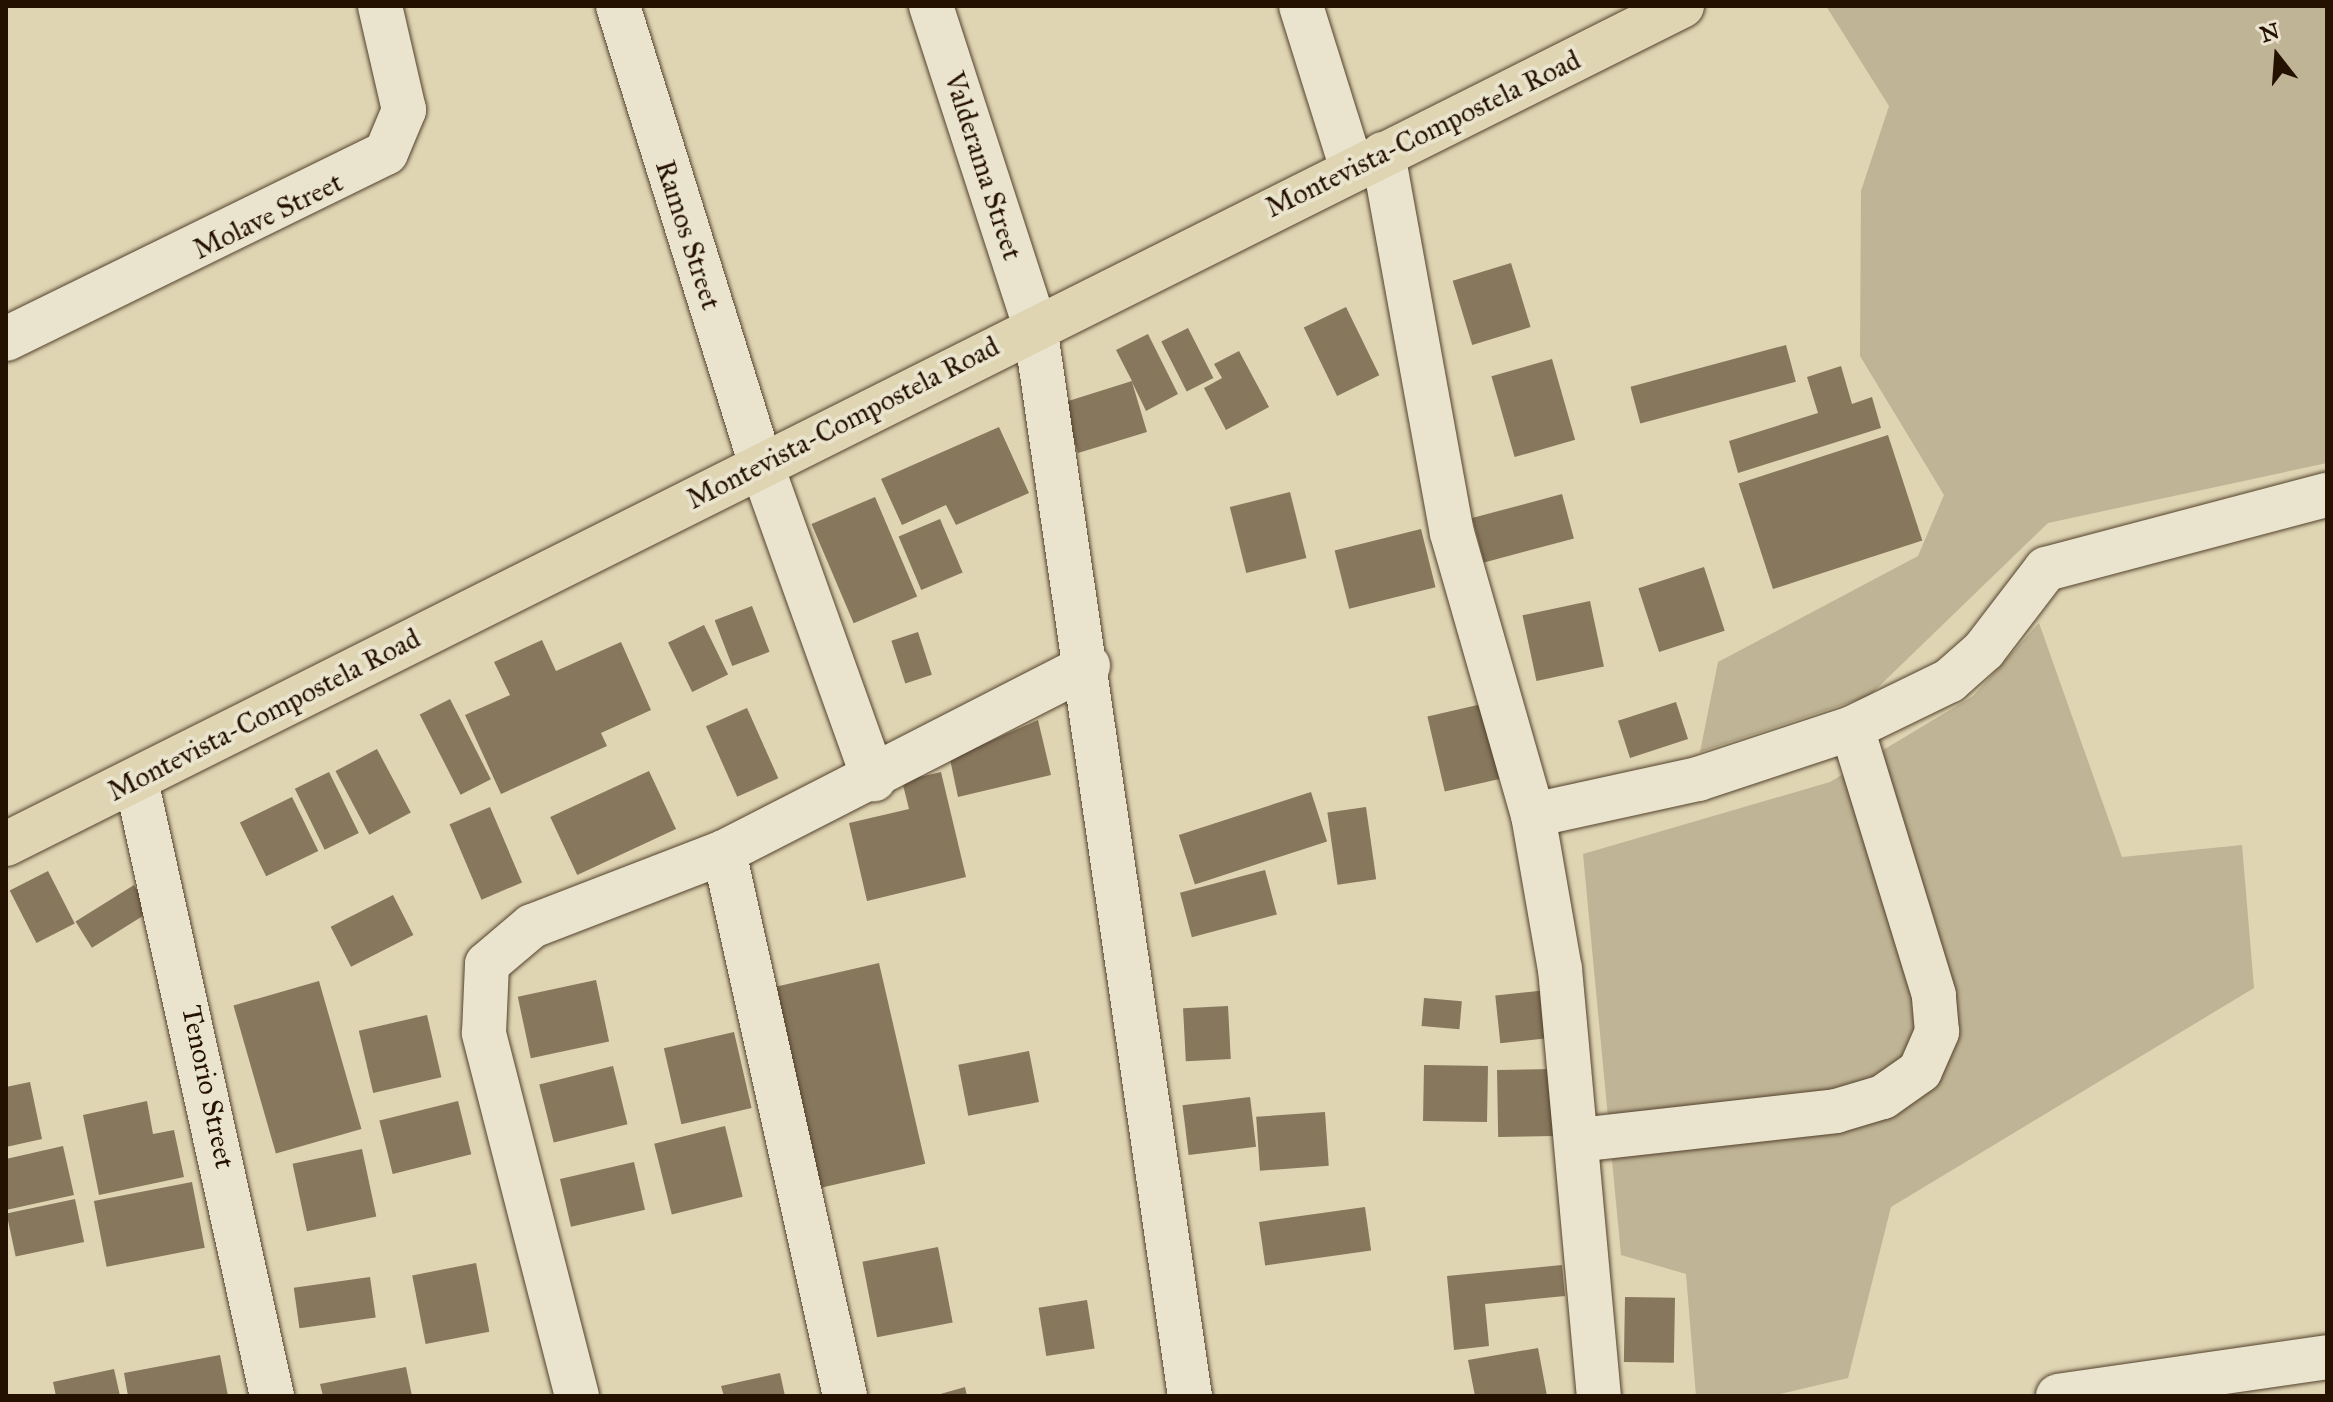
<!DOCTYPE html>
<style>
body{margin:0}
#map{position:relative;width:2333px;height:1402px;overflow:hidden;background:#dfd5b3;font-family:"IM FELL Great Primer",serif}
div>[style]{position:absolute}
.green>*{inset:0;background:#bfb495}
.building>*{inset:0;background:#86775d;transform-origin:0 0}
.roads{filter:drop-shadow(0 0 2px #54422d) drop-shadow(0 0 2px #54422d)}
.street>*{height:44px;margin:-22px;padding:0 22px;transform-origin:22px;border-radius:22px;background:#eae4ce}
.secondary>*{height:44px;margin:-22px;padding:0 22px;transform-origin:22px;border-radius:22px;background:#eae4ce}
.primary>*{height:44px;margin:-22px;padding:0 22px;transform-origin:22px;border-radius:22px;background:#dfd5b3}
span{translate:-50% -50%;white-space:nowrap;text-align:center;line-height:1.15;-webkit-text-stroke:8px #eae4ce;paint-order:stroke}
.street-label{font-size:28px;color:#251100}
.frame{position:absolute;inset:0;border:8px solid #251100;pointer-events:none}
.north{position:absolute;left:2237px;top:16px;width:80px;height:80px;-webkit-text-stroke:6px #eae4ce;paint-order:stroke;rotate:343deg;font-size:22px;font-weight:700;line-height:32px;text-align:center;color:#251100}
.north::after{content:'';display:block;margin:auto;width:28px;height:36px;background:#251100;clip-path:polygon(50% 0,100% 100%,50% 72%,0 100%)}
</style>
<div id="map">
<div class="green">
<div style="clip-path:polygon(1826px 6px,2327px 6px,2327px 463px,2048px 523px,1869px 696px,1700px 752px,1718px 662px,1918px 556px,1944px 495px,1860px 356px,1861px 191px,1889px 106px)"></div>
<div style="clip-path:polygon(2039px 623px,2122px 857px,2242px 845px,2254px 988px,1891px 1207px,1848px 1378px,1772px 1396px,1696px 1396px,1686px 1274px,1621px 1255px,1583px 854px,1830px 782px,1973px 696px)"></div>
</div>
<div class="building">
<div style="left:1511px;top:263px;width:67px;height:61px;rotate:73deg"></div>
<div style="left:1346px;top:307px;width:76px;height:47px;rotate:64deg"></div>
<div style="left:1188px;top:328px;width:56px;height:30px;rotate:63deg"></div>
<div style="clip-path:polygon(1148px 334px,1178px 394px,1146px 411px,1132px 382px,1147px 432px,1078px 453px,1062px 403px,1132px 381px,1116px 350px)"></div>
<div style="left:1786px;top:345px;width:38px;height:161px;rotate:75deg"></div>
<div style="clip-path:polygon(1239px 351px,1269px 407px,1226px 430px,1204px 388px,1222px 378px,1214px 364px)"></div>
<div style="left:1552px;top:359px;width:84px;height:63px;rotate:74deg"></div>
<div style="clip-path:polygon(1841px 366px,1852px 404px,1872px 397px,1881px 428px,1738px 473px,1729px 441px,1818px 413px,1807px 377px)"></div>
<div style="clip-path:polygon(999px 427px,1029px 493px,956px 525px,946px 505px,902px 525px,881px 479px)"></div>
<div style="left:1888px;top:435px;width:111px;height:157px;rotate:72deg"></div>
<div style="left:1290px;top:492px;width:68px;height:62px;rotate:76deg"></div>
<div style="left:1562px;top:494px;width:46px;height:93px;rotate:75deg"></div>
<div style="left:875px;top:497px;width:108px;height:69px;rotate:67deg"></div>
<div style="left:940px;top:519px;width:58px;height:45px;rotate:67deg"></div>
<div style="left:1421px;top:529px;width:60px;height:89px;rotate:76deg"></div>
<div style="left:1704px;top:567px;width:67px;height:69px;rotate:72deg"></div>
<div style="left:1590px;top:601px;width:67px;height:69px;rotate:78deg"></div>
<div style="left:752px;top:606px;width:49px;height:40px;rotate:69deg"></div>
<div style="left:704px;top:625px;width:55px;height:40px;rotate:64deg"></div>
<div style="left:918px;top:632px;width:45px;height:28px;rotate:72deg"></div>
<div style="clip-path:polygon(542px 640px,556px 671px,621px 642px,651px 710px,601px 733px,607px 746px,501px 794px,465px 715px,510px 695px,494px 662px)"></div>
<div style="left:450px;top:699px;width:90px;height:34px;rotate:63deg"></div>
<div style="left:1676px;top:702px;width:39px;height:61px;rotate:72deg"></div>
<div style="left:1482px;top:704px;width:77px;height:56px;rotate:77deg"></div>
<div style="left:747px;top:708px;width:77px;height:45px;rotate:66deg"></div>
<div style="clip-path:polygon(1038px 720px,1051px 775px,958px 797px,950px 759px)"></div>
<div style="left:377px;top:749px;width:72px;height:47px;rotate:62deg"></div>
<div style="left:649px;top:771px;width:64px;height:109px;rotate:65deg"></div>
<div style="left:329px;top:772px;width:68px;height:38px;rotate:64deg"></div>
<div style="clip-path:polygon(941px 772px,966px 877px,867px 901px,849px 823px,909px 809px,902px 781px)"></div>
<div style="left:1311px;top:792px;width:52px;height:139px;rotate:72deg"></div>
<div style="left:292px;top:797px;width:60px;height:58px;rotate:64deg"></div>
<div style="left:490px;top:807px;width:82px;height:44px;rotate:67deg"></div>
<div style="left:1366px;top:807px;width:73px;height:39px;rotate:82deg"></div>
<div style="left:1265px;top:870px;width:46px;height:88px;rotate:75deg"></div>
<div style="left:48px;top:871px;width:59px;height:43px;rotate:63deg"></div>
<div style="left:134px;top:885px;width:31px;height:69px;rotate:58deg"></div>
<div style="left:393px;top:895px;width:45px;height:70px;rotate:63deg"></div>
<div style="left:879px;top:963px;width:206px;height:117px;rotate:77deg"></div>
<div style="left:596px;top:980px;width:63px;height:80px;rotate:78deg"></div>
<div style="left:319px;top:981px;width:154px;height:89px;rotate:74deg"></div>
<div style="left:1547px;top:990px;width:48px;height:52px;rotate:84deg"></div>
<div style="left:1424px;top:998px;width:38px;height:28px;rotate:5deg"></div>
<div style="left:1228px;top:1006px;width:53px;height:45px;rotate:87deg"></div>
<div style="left:427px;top:1015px;width:64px;height:70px;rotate:77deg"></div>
<div style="left:734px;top:1032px;width:78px;height:72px;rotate:77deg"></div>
<div style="left:1029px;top:1051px;width:52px;height:72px;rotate:79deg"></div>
<div style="left:1424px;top:1065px;width:64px;height:56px;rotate:1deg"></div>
<div style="left:613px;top:1066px;width:60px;height:76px;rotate:76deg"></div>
<div style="left:1555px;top:1069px;width:67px;height:58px;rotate:89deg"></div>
<div style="clip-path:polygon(30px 1082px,42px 1139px,6px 1147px,6px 1087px)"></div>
<div style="left:1250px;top:1097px;width:50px;height:68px;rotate:83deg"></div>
<div style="clip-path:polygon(147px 1101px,153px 1134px,174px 1130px,184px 1177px,99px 1195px,83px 1115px)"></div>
<div style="left:458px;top:1101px;width:55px;height:81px;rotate:76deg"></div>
<div style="left:1325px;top:1112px;width:54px;height:69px;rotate:86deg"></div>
<div style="left:725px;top:1126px;width:73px;height:73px;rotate:76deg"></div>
<div style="clip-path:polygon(63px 1146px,74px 1195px,6px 1210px,6px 1159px)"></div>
<div style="left:362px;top:1149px;width:69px;height:71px;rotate:78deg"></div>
<div style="left:634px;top:1162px;width:49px;height:76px;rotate:77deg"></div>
<div style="left:192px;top:1182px;width:67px;height:100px;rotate:79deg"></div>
<div style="left:75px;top:1199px;width:44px;height:70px;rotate:78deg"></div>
<div style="left:1365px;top:1207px;width:44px;height:107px;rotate:82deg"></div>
<div style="left:938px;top:1247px;width:77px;height:77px;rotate:79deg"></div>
<div style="left:476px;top:1263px;width:70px;height:65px;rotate:79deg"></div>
<div style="clip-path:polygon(1562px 1265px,1565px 1296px,1485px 1304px,1489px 1346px,1454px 1350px,1447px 1276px)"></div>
<div style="left:370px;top:1277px;width:41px;height:77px;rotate:82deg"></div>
<div style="left:1625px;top:1297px;width:50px;height:65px;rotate:1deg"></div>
<div style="left:1087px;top:1300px;width:49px;height:49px;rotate:81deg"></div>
<div style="clip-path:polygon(1538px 1348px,1547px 1396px,1475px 1396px,1468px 1360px)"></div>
<div style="clip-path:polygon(220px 1355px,228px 1396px,128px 1396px,124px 1373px)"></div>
<div style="clip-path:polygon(406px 1367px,412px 1396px,323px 1396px,320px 1384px)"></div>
<div style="clip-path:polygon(114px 1369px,120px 1396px,56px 1396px,53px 1382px)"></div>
<div style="clip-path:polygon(780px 1373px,785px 1396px,724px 1396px,721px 1386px)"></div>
<div style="clip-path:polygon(965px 1387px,967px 1396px,937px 1396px,937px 1395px)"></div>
</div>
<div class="roads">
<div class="street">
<div style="left:618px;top:6px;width:480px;rotate:72.7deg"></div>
<div style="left:761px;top:464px;width:335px;rotate:70.3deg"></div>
<div style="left:1301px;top:6px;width:171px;rotate:72.6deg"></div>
<div style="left:1383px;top:154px;width:385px;rotate:79.7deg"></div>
<div style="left:1452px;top:533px;width:293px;rotate:74deg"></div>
<div style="left:1533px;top:815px;width:156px;rotate:80.1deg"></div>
<div style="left:1560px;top:969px;width:429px;rotate:84.8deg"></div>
<div style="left:1035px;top:326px;width:1081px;rotate:81.76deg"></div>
<div style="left:6px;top:339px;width:423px;rotate:-26.1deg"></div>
<div style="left:386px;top:153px;width:47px;rotate:-67.3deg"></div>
<div style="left:404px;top:110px;width:107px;rotate:-103deg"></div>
<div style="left:136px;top:780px;width:631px;rotate:77.55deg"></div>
<div style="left:1533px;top:815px;width:169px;rotate:-12.3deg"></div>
<div style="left:1698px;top:779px;width:162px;rotate:-18.3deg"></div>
<div style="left:1852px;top:728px;width:108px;rotate:-25.9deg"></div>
<div style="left:1949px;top:681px;width:47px;rotate:-41.5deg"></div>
<div style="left:1984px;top:650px;width:102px;rotate:-52.6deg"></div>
<div style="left:2046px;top:569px;width:291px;rotate:-14.8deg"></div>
<div style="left:724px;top:852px;width:557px;rotate:77.46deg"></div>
<div style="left:1578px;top:1140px;width:260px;rotate:-6.4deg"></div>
<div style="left:1836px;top:1111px;width:49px;rotate:-16.6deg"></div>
<div style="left:1883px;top:1097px;width:45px;rotate:-35.1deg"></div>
<div style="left:1920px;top:1071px;width:43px;rotate:-66.4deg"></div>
<div style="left:1937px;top:1032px;width:37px;rotate:-95deg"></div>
<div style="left:1934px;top:995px;width:279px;rotate:-107.1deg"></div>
<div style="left:577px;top:1396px;width:375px;rotate:-104.4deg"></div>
<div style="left:484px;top:1033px;width:69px;rotate:-87.5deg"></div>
<div style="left:487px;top:964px;width:59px;rotate:-40.2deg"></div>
<div style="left:532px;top:926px;width:206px;rotate:-21.1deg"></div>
<div style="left:724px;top:852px;width:409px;rotate:-27.1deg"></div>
<div style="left:2058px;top:1396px;width:272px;rotate:-8.2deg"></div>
</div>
<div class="secondary">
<div style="left:931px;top:6px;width:336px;rotate:72deg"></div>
</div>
<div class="primary">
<div style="left:6px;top:844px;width:1874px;rotate:-26.57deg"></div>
</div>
</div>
<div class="street-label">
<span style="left:1423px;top:134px;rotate:-26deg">Montevista-Compostela Road</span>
<span style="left:983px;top:166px;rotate:72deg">Valderama Street</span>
<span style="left:268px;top:216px;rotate:-26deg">Molave Street</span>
<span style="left:688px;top:235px;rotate:72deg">Ramos Street</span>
<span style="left:843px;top:423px;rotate:-27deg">Montevista-Compostela Road</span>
<span style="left:264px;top:715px;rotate:-27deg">Montevista-Compostela Road</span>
<span style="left:208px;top:1087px;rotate:78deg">Tenorio Street</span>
</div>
<div class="frame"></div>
<div class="north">N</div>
</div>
